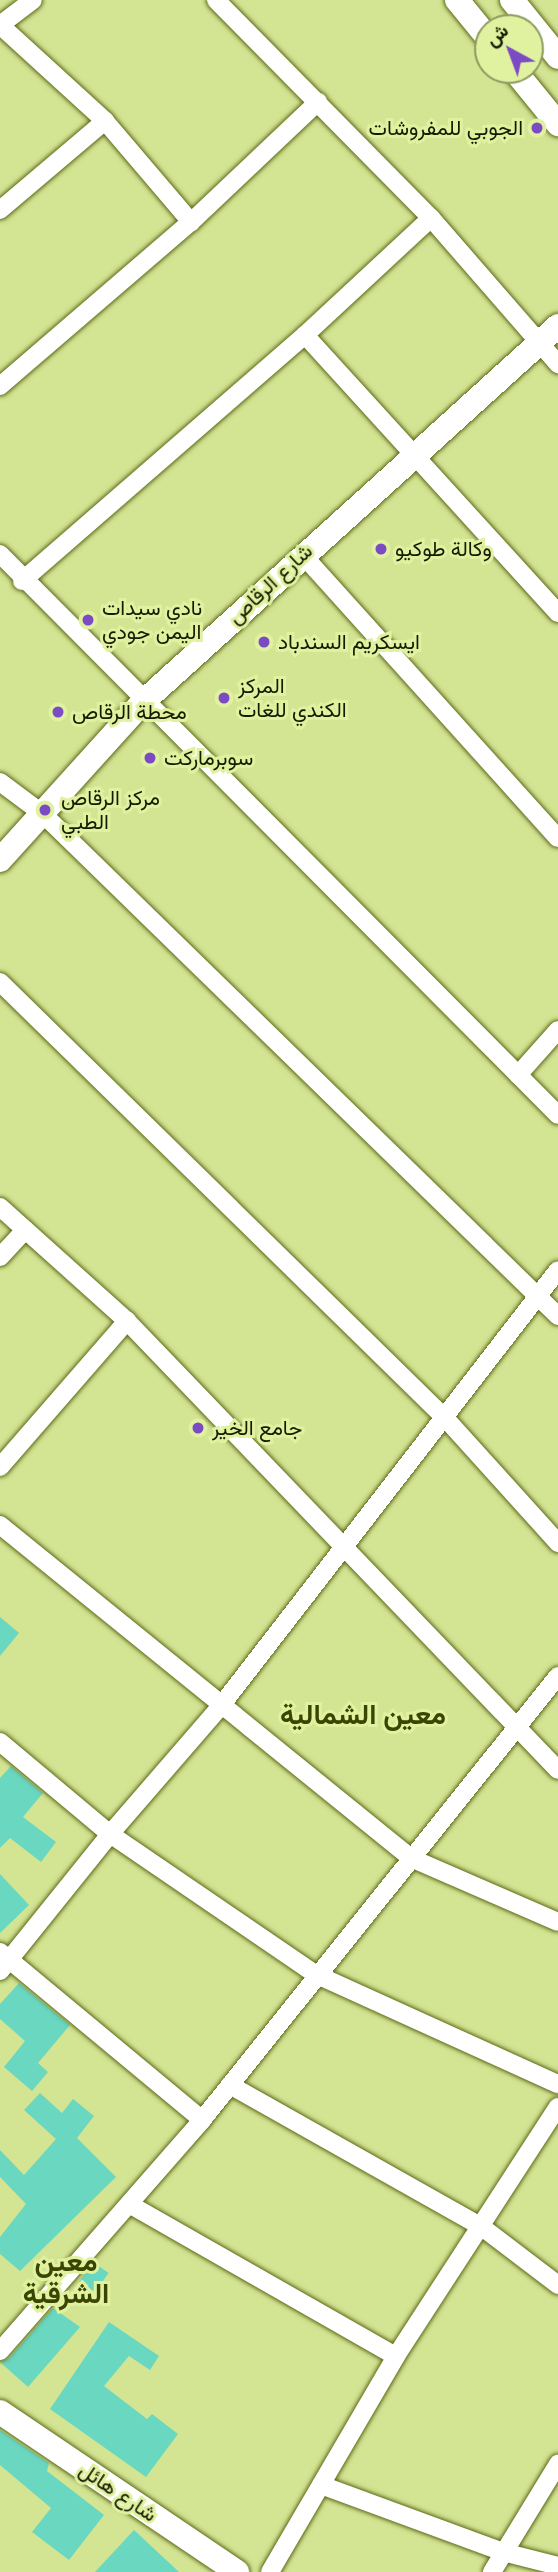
<!DOCTYPE html>
<meta charset="utf-8">
<style>
body{margin:0}
#map{position:relative;width:558px;height:2572px;overflow:hidden;background:#d3e493;font-family:Raleway,Vazirmatn,sans-serif}
div>[style]{position:absolute}
.building>*{inset:0;background:#6ad7c1;transform-origin:0 0}
.roads{filter:drop-shadow(0 0 2px #5d6a17) drop-shadow(0 0 2px #5d6a17)}
.street>*{height:18px;margin:-9px;padding:0 9px;transform-origin:9px;border-radius:9px;background:#fff}
.secondary>*{height:24px;margin:-12px;padding:0 12px;transform-origin:12px;border-radius:12px;background:#fff}
.dots>*{width:19px;height:19px;translate:-50% -50%;box-sizing:border-box;border:4px solid #e0f1a0;border-radius:50%}
span{translate:-50% -50%;white-space:nowrap;text-align:center;line-height:1.15;-webkit-text-stroke:6px #e0f1a0;paint-order:stroke}
.poi-label{font-size:21px;color:#151a00}
.right{translate:-100% -50%;text-align:right}
.left{translate:0 -50%;text-align:left}
.street-label{font-size:21px;color:#151a00}
.district-label{font-size:28px;color:#3b4502;font-weight:700}
.north{position:absolute;left:474px;top:14px;width:70px;height:70px;box-sizing:border-box;background:#e0f1a0;border:2px solid #8f9b60;border-radius:50%;rotate:319deg;font-size:19px;font-weight:700;line-height:28px;text-align:center;color:#151a00}
.north::after{content:'';display:block;margin:auto;width:24px;height:32px;background:#7b4bc3;clip-path:polygon(50% 0,100% 100%,50% 72%,0 100%)}
</style>
<div id="map">
<div class="building">
<div style="clip-path:polygon(0 1617px,19px 1633px,0 1656px)"></div>
<div style="clip-path:polygon(11px 1766px,43px 1793px,23px 1817px,56px 1842px,41px 1862px,10px 1838px,0 1848px,0 1778px)"></div>
<div style="clip-path:polygon(0 1874px,29px 1905px,0 1933px)"></div>
<div style="clip-path:polygon(19px 1983px,70px 2025px,38px 2063px,48px 2072px,32px 2091px,4px 2067px,25px 2041px,0 2019px,0 2004px)"></div>
<div style="clip-path:polygon(40px 2093px,62px 2113px,73px 2099px,94px 2116px,77px 2138px,116px 2177px,20px 2271px,0 2254px,0 2237px,26px 2204px,0 2177px,0 2150px,24px 2175px,56px 2139px,24px 2110px)"></div>
<div style="left:93px;top:2262px;width:19px;height:24px;rotate:35deg"></div>
<div style="clip-path:polygon(53px 2308px,80px 2327px,28px 2387px,0 2362px,9px 2358px)"></div>
<div style="clip-path:polygon(109px 2322px,159px 2356px,150px 2370px,129px 2356px,104px 2386px,147px 2419px,152px 2414px,178px 2434px,146px 2477px,50px 2409px)"></div>
<div style="clip-path:polygon(0 2430px,49px 2463px,47px 2471px,104px 2515px,69px 2560px,32px 2532px,51px 2508px,0 2465px)"></div>
<div style="clip-path:polygon(134px 2530px,179px 2572px,95px 2572px)"></div>
</div>
<div class="roads">
<div class="street">
<div style="left:216px;top:0;width:306px;rotate:45.4deg"></div>
<div style="left:431px;top:218px;width:194px;rotate:49deg"></div>
<div style="left:0;top:25px;width:142px;rotate:42.4deg"></div>
<div style="left:105px;top:121px;width:133px;rotate:49.6deg"></div>
<div style="left:0;top:25px;width:41px;rotate:-37.1deg"></div>
<div style="left:0;top:210px;width:138px;rotate:-40.3deg"></div>
<div style="left:305px;top:335px;width:376px;rotate:47.7deg"></div>
<div style="left:0;top:386px;width:252px;rotate:-40.7deg"></div>
<div style="left:191px;top:222px;width:175px;rotate:-43.4deg"></div>
<div style="left:0;top:554px;width:791px;rotate:45.15deg"></div>
<div style="left:302px;top:554px;width:382px;rotate:48deg"></div>
<div style="left:22px;top:581px;width:375px;rotate:-41deg"></div>
<div style="left:305px;top:335px;width:172px;rotate:-42.9deg"></div>
<div style="left:0;top:782px;width:54px;rotate:36.7deg"></div>
<div style="left:43px;top:814px;width:719px;rotate:44.27deg"></div>
<div style="left:0;top:982px;width:626px;rotate:44.42deg"></div>
<div style="left:447px;top:1420px;width:166px;rotate:47.9deg"></div>
<div style="left:518px;top:1075px;width:60px;rotate:-48.4deg"></div>
<div style="left:0;top:1207px;width:171px;rotate:41.9deg"></div>
<div style="left:127px;top:1321px;width:622px;rotate:46.17deg"></div>
<div style="left:0;top:1257px;width:37px;rotate:-47deg"></div>
<div style="left:0;top:1467px;width:194px;rotate:-49deg"></div>
<div style="left:0;top:1525px;width:529px;rotate:39.02deg"></div>
<div style="left:411px;top:1858px;width:160px;rotate:23.5deg"></div>
<div style="left:0;top:1742px;width:143px;rotate:39.9deg"></div>
<div style="left:110px;top:1834px;width:248px;rotate:34.3deg"></div>
<div style="left:315px;top:1974px;width:267px;rotate:24.4deg"></div>
<div style="left:0;top:1952px;width:263px;rotate:39.7deg"></div>
<div style="left:0;top:1971px;width:176px;rotate:-51.2deg"></div>
<div style="left:110px;top:1834px;width:168px;rotate:-49.1deg"></div>
<div style="left:220px;top:1707px;width:552px;rotate:-52.28deg"></div>
<div style="left:230px;top:2085px;width:289px;rotate:29.4deg"></div>
<div style="left:482px;top:2227px;width:96px;rotate:37.3deg"></div>
<div style="left:129px;top:2204px;width:307px;rotate:29.7deg"></div>
<div style="left:0;top:2351px;width:307px;rotate:-48.8deg"></div>
<div style="left:202px;top:2120px;width:569px;rotate:-51.28deg"></div>
<div style="left:321px;top:2485px;width:194px;rotate:20.2deg"></div>
<div style="left:503px;top:2552px;width:57px;rotate:14.3deg"></div>
<div style="left:270px;top:2572px;width:250px;rotate:-59.7deg"></div>
<div style="left:396px;top:2356px;width:297px;rotate:-57deg"></div>
<div style="left:492px;top:2572px;width:127px;rotate:-58.6deg"></div>
</div>
<div class="secondary">
<div style="left:457px;top:0;width:49px;rotate:50.8deg"></div>
<div style="left:512px;top:0;width:73px;rotate:51.1deg"></div>
<div style="left:514px;top:70px;width:70px;rotate:50.8deg"></div>
<div style="left:0;top:860px;width:213px;rotate:-47.9deg"></div>
<div style="left:143px;top:702px;width:560px;rotate:-42.18deg"></div>
<div style="left:0;top:2412px;width:286px;rotate:34deg"></div>
</div>
</div>
<div class="dots">
<div style="left:537px;top:128px;background:#7b4bc3"></div>
<div style="left:381px;top:549px;background:#7b4bc3"></div>
<div style="left:88px;top:620px;background:#7b4bc3"></div>
<div style="left:264px;top:642px;background:#7b4bc3"></div>
<div style="left:224px;top:698px;background:#7b4bc3"></div>
<div style="left:58px;top:712px;background:#7b4bc3"></div>
<div style="left:150px;top:758px;background:#7b4bc3"></div>
<div style="left:45px;top:810px;background:#7b4bc3"></div>
<div style="left:198px;top:1428px;background:#7b4bc3"></div>
</div>
<div class="poi-label">
<span class="right" style="left:523px;top:128px">الجوبي للمفروشات</span>
<span class="left" style="left:395px;top:549px">وكالة طوكيو</span>
<span class="left" style="left:102px;top:620px">نادي سيدات<br>اليمن جودي</span>
<span class="left" style="left:278px;top:642px">ايسكريم السندباد</span>
<span class="left" style="left:238px;top:698px">المركز<br>الكندي للغات</span>
<span class="left" style="left:72px;top:712px">محطة الرقاص</span>
<span class="left" style="left:164px;top:758px">سوبرماركت</span>
<span class="left" style="left:61px;top:810px">مركز الرقاص<br>الطبي</span>
<span class="left" style="left:212px;top:1428px">جامع الخير</span>
</div>
<div class="street-label">
<span style="left:270px;top:584px;rotate:-43deg">شارع الرقاص</span>
<span style="left:118px;top:2492px;rotate:34deg">شارع هائل</span>
</div>
<div class="district-label">
<span style="left:363px;top:1715px">معين الشمالية</span>
<span style="left:66px;top:2278px">معين<br>الشرقية</span>
</div>
<div class="north">ش</div>
</div>
